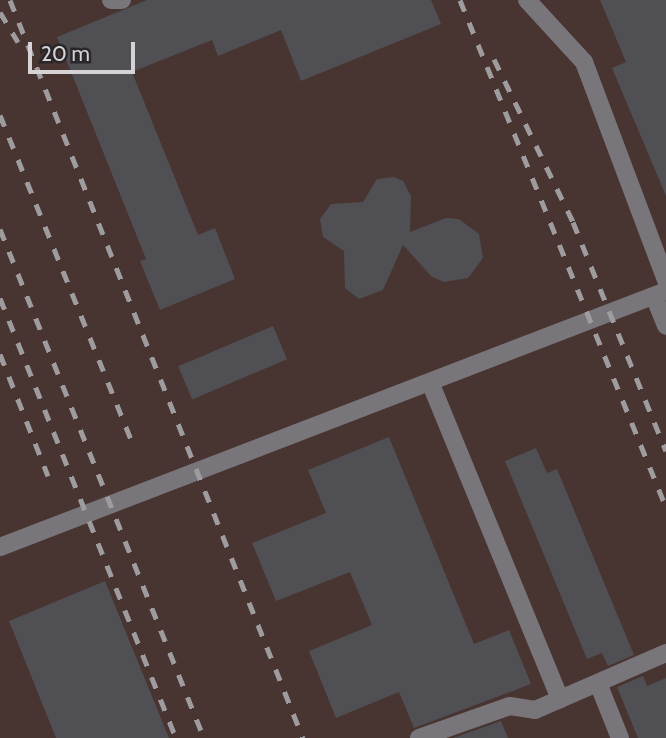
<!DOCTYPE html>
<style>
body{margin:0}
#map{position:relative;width:666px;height:738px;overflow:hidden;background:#343135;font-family:Cabin,sans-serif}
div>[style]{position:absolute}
.industrial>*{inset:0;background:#483430;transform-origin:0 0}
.building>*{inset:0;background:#4f4f54;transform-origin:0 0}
.minor>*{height:18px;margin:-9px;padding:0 9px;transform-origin:9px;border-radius:9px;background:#79767b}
.rail>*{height:5px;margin-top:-2.5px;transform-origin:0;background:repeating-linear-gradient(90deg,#9f9ca0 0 12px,transparent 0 24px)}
span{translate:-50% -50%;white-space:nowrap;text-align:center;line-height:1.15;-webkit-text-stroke:5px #2a272b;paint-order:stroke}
.scale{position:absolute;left:28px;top:42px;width:107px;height:32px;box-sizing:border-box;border:4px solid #d5d3d6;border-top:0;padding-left:9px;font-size:21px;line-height:24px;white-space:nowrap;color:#d5d3d6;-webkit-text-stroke:5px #2a272b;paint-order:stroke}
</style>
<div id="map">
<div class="industrial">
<div style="left:0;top:0;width:666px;height:738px"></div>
</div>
<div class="building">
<div style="clip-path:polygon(147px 0,431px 0,441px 24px,301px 81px,281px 30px,218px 56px,212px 40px,132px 72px,198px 235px,215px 228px,235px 279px,160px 310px,140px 261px,146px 259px,57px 37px)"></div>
<div style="clip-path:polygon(600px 0,666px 0,666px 196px,612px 68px,626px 62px)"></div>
<div style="clip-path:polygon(394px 177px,403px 181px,411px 196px,410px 232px,446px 218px,459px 219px,479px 234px,483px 258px,468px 278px,444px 282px,432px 277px,403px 245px,383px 290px,359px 299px,345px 288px,344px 251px,323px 237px,320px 219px,331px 204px,363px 202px,377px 179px)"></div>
<div style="left:273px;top:326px;width:36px;height:103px;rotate:67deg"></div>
<div style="clip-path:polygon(389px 437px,474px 644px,509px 630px,531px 684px,414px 728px,399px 692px,336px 718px,309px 651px,372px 625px,350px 572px,276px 601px,252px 543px,326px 513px,308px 470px)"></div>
<div style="clip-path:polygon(536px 448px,547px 473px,557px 469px,634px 655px,608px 666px,602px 653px,587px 659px,505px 461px)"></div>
<div style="clip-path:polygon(105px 581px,169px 738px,56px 738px,9px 621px)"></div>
<div style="clip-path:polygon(643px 676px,647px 686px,666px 678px,666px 738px,638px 738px,617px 687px)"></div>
<div style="clip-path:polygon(501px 721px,508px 738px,453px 738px)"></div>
</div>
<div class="minor">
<div style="left:111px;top:0;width:11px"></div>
<div style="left:527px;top:0;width:84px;rotate:47.4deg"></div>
<div style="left:584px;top:62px;width:233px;rotate:69.4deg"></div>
<div style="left:654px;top:296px;width:32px;rotate:68deg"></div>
<div style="left:430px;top:382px;width:343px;rotate:67.7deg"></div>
<div style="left:0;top:547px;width:714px;rotate:-21.03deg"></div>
<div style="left:598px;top:683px;width:59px;rotate:68.2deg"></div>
<div style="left:419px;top:738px;width:96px;rotate:-19.4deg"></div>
<div style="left:510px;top:706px;width:25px;rotate:9deg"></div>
<div style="left:535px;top:710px;width:143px;rotate:-23.5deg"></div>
</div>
<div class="rail">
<div style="left:10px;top:0;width:794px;rotate:68.35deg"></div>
<div style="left:460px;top:0;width:547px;rotate:67.89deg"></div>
<div style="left:0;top:12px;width:35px;rotate:59deg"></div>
<div style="left:494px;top:59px;width:181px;rotate:64.1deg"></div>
<div style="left:573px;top:222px;width:247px;rotate:67.9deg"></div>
<div style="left:0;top:115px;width:349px;rotate:68deg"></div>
<div style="left:0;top:229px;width:548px;rotate:68.16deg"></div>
<div style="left:0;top:298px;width:474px;rotate:68.2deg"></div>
<div style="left:0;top:354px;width:131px;rotate:68.5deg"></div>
</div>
<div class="scale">20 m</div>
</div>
